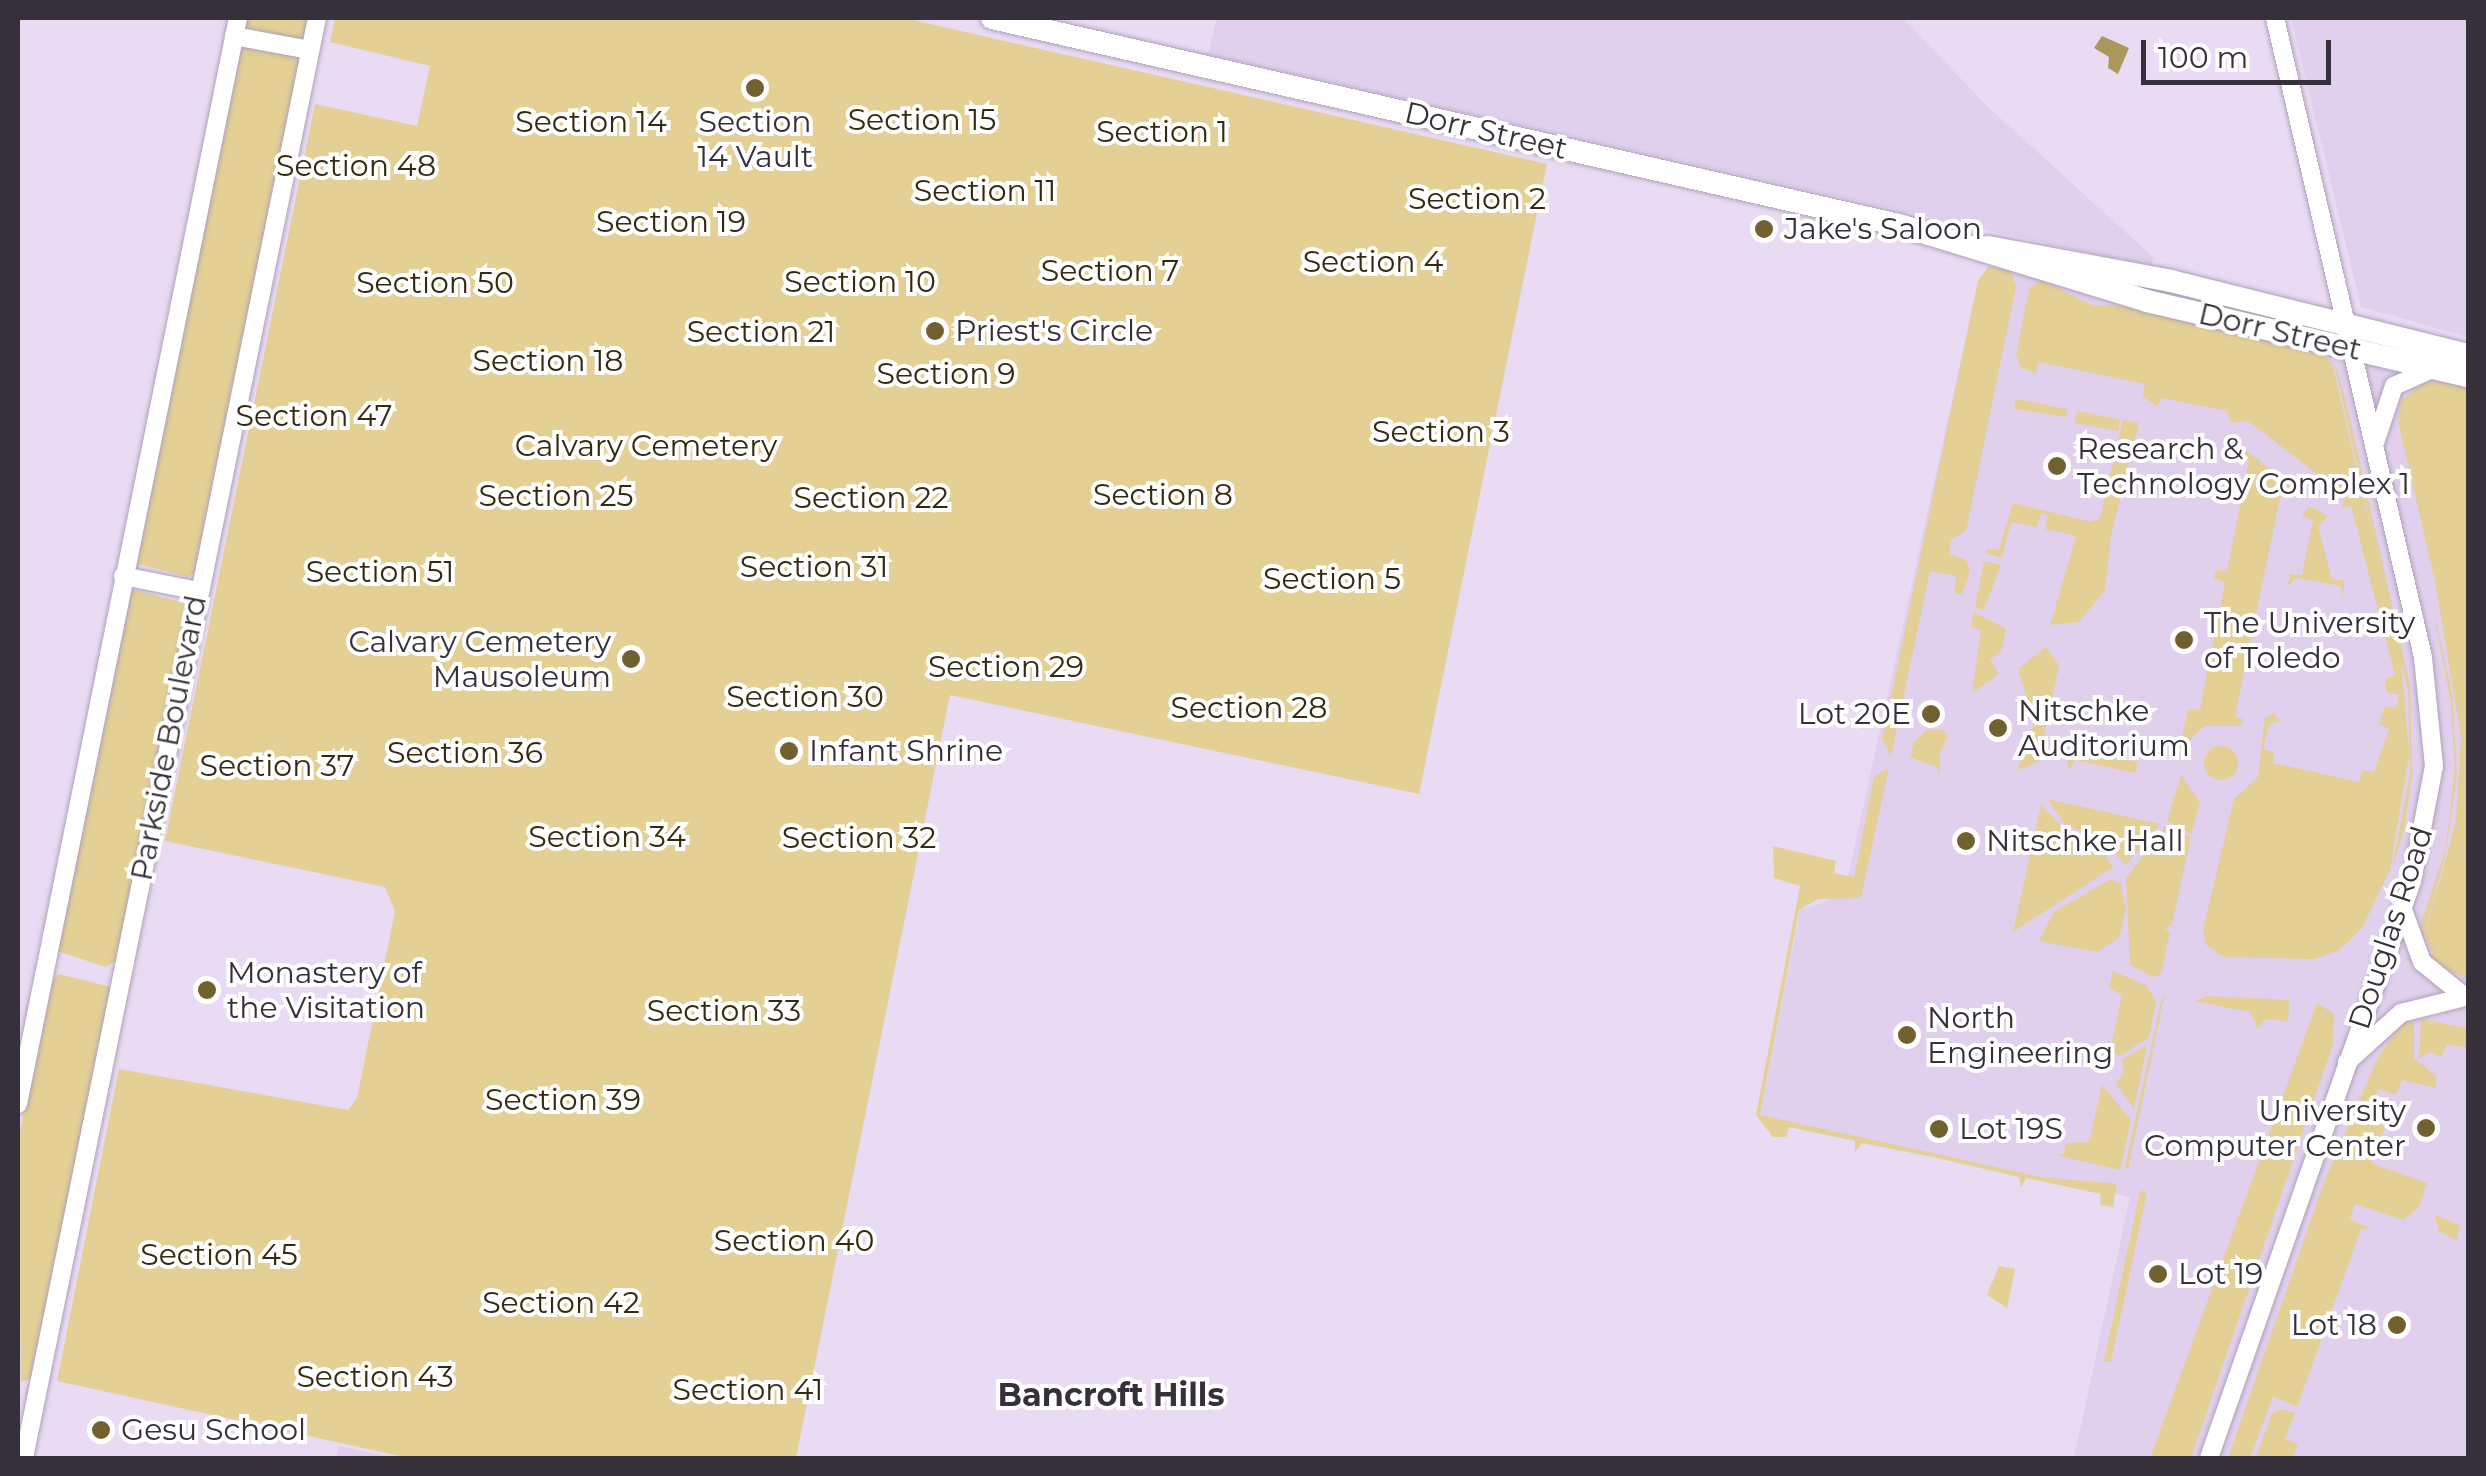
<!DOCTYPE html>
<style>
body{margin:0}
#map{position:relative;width:2486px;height:1476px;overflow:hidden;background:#e9dbf4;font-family:Montserrat,sans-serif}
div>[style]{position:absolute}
.built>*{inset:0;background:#e1cfee}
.green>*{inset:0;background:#e4cf94;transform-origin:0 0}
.round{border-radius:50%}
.water>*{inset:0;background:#ac985d}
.roads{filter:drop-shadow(0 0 2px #afa1b9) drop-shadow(0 0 2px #afa1b9)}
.minor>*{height:18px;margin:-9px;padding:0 9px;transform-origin:9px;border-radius:9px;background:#fff}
.major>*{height:22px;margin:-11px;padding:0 11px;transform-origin:11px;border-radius:11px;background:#fff}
.dots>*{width:28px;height:28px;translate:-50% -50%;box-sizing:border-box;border:5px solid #fff;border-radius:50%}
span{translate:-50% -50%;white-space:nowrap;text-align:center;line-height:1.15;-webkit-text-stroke:8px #fff;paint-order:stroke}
.park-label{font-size:30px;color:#342b0f}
.poi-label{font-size:30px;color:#36303a}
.left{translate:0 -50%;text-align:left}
.right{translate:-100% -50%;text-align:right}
.street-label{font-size:30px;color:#36303a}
.neighbourhood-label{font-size:32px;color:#36303a;font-weight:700}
.frame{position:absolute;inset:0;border:20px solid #36303a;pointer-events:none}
.scale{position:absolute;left:2141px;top:40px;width:190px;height:45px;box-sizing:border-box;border:5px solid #36303a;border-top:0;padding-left:12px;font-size:30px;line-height:35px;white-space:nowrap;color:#36303a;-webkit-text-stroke:8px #fff;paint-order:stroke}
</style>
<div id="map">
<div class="built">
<div style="clip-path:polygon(1217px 18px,1903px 18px,1988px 107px,2155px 259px,2150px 267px,1208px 54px)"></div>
<div style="clip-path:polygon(2291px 18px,2468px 18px,2468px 337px,2361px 307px)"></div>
<div style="clip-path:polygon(1992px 265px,2468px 385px,2468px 1458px,2074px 1458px,2130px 1197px,1760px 1116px,1800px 910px,1844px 895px,1978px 281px)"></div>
<div style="clip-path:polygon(339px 1446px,396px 1458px,336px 1458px)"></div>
</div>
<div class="green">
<div style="clip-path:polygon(245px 18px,309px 18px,303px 42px,246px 32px)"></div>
<div style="clip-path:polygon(335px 18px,904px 18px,1547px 164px,1419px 794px,950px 695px,796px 1458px,409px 1458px,57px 1381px,119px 1069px,348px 1110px,357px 1098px,395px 911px,385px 887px,165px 841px,315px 104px,417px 126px,430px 66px,330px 42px)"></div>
<div style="clip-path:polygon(241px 45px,301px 58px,195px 573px,188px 577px,135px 563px)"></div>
<div style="clip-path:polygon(1988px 267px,2011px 271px,2016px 287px,1966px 531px,1951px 539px,1949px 554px,1966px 560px,1970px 570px,1962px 595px,1954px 592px,1956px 576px,1930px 571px,1891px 756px,1882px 739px,1978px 281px)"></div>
<div style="clip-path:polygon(2041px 280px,2092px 305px,2129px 307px,2315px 350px,2332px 363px,2401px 658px,2409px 754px,2390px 870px,2362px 928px,2338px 951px,2314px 959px,2224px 957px,2207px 946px,2203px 930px,2234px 799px,2258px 777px,2265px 717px,2274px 714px,2281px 721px,2269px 724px,2263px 749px,2274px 752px,2273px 763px,2359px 782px,2363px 770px,2374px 772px,2389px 729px,2379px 724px,2385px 706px,2396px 708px,2399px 695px,2386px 692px,2386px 678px,2395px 675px,2351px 506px,2341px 508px,2346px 496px,2248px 421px,2231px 423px,2227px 411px,2161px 398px,2157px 407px,2143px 396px,2145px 384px,2039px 362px,2036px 373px,2021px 368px,2016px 355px,2029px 289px)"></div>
<div style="clip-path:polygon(2334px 362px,2338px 372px,2351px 423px,2410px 685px,2412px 775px,2404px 830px,2392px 870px,2410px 773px,2408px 691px)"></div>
<div style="clip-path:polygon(2427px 380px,2468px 386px,2468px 979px,2428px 960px,2433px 954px,2425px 935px,2456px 821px,2461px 737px,2435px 581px,2398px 421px,2401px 401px)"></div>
<div style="clip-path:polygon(2016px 399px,2067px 409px,2066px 417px,2014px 409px)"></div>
<div style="left:2077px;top:411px;width:44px;height:12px;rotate:11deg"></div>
<div style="clip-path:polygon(2123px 420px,2139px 423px,2111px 536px,2105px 590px,2079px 622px,2050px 625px,2076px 536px,2045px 529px,2048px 515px,2041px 513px,2037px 527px,2011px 522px,2002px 558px,1986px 554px,1987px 549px,1999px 550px,2013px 503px,2091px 522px,2100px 518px)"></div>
<div style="clip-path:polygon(2243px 448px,2290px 484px,2293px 494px,2280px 498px,2235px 717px,2243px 719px,2241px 726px,2204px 726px,2179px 751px,2188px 709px,2200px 710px,2225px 582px,2214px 578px,2216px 570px,2227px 571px,2249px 461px,2239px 455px)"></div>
<div style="clip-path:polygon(2309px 506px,2328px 516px,2318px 526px,2332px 579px,2344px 581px,2343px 598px,2341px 586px,2296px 578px,2288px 586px,2290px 574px,2302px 575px,2313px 520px,2302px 515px)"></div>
<div style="clip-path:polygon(1984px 561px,2001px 565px,1984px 610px,1975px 608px)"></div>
<div style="clip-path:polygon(134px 590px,188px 604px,117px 960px,106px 967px,57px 951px,127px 596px)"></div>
<div style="clip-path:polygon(2432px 604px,2452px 693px,2457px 774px,2446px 852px,2423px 940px,2420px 927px,2446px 847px,2455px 768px,2451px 704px)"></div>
<div style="clip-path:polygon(1974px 612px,2006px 629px,2001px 651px,1990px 660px,1999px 674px,1972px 693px,1981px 630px,1971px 627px)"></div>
<div style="clip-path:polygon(2046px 647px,2059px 665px,2039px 762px,2017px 770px,2034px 723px,2018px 669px)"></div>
<div style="clip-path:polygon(1927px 730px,1944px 730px,1948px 737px,1940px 752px,1940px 777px,1937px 767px,1910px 757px,1914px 742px)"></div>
<div class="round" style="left:2204px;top:746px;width:34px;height:34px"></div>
<div style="clip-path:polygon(2075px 749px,2138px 762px,2136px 773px,2075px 760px,2069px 771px,2066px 756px)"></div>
<div style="clip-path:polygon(1889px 767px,1861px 898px,1818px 899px,1799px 910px,1760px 1115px,2041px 1177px,2117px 1184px,2113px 1207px,2100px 1205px,2101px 1194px,2026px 1178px,2021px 1188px,2019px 1177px,1933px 1157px,1862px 1143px,1855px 1152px,1855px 1141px,1789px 1127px,1786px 1137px,1773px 1137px,1756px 1115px,1800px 886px,1774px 878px,1773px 846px,1836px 861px,1834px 873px,1854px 877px,1874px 777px)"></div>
<div style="clip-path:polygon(2181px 775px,2200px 803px,2191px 834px,2167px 821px)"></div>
<div style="clip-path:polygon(2047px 799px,2160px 824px,2126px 865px,2104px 842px,2065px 824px)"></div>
<div style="clip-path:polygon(2041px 805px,2069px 833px,2103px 851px,2113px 867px,2013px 932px)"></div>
<div style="clip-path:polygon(2167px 824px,2191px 838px,2172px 924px,2165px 929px,2170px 932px,2161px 974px,2154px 977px,2130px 965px,2126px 878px)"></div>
<div style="clip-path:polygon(2111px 879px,2121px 884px,2126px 909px,2119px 938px,2097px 952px,2039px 941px,2054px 912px)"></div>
<div style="clip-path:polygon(2113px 971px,2146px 985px,2156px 1001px,2149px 1037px,2120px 1056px,2110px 1050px,2122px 995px,2109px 988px)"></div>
<div style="clip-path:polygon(59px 974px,111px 987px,32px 1378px,21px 1382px,18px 1141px,49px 984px)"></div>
<div style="clip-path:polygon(2207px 996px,2289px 1000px,2289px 1011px,2287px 1021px,2265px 1019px,2258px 1029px,2250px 1012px,2195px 1001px)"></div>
<div style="clip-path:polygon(2162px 997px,2164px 997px,2128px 1169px,2125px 1167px)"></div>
<div style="clip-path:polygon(2317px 1003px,2334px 1014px,2333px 1044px,2191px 1458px,2150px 1458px)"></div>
<div style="clip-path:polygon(2421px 1019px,2468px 1028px,2468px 1048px,2447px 1044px,2441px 1057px,2430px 1052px,2419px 1059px)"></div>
<div style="clip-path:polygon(2403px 1021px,2414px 1022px,2414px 1058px,2436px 1076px,2436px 1088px,2402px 1080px,2396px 1095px,2378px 1089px,2372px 1108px,2390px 1114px,2371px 1163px,2427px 1183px,2419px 1207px,2403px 1220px,2355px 1204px,2350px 1219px,2371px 1229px,2361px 1229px,2297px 1407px,2273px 1396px,2250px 1458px,2228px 1458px,2324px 1182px,2378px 1057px)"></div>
<div style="clip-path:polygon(2147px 1045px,2134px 1109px,2116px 1083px,2124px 1072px,2122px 1060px)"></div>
<div style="clip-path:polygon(2102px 1085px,2131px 1120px,2120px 1170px,2056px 1155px,2064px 1154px,2066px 1143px,2089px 1142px)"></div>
<div style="left:2147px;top:1192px;width:174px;height:7px;rotate:102deg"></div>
<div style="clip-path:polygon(2435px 1215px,2460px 1225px,2457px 1240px,2439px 1232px)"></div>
<div style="clip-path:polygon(1999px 1266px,2015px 1269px,2007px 1308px,1987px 1295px)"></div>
<div style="clip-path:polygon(2282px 1409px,2295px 1413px,2285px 1439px,2298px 1444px,2294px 1455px,2303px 1458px,2256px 1458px,2272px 1413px)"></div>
</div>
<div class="water">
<div style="clip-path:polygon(2102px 36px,2129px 48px,2118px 74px,2108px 68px,2109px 57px,2094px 48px)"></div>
</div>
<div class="roads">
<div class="minor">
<div style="left:234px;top:36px;width:77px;rotate:10.4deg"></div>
<div style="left:2375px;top:443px;width:60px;rotate:-71.6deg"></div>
<div style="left:2394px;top:386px;width:42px;rotate:-24.1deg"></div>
<div style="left:123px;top:576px;width:77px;rotate:11.2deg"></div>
<div style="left:2402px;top:907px;width:59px;rotate:70deg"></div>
<div style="left:2422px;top:962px;width:55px;rotate:39.1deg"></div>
<div style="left:2347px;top:1062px;width:73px;rotate:-42.2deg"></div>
<div style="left:2401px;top:1013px;width:66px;rotate:-14deg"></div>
<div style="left:18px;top:1104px;width:1108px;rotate:-78.55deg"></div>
<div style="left:24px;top:1458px;width:1470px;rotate:-78.5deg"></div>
<div style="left:2209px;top:1458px;width:612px;rotate:-70.62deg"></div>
<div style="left:2412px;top:881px;width:117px;rotate:-79.2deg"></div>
<div style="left:2434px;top:766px;width:110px;rotate:-95.8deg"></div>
<div style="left:2423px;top:657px;width:656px;rotate:-103.04deg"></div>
</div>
<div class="major">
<div style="left:992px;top:18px;width:930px;rotate:12.86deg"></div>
<div style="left:1899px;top:225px;width:259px;rotate:17deg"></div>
<div style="left:2147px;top:301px;width:330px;rotate:13.2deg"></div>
<div style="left:1988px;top:247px;width:186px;rotate:10.5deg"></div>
<div style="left:2171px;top:281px;width:306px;rotate:14deg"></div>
</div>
</div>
<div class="dots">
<div style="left:755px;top:88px;background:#72612f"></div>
<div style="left:1764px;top:229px;background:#72612f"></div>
<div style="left:935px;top:331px;background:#72612f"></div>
<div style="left:2057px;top:466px;background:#72612f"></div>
<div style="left:2184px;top:640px;background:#72612f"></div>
<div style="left:631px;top:659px;background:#72612f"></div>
<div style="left:1931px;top:714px;background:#72612f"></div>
<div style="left:1998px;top:728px;background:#72612f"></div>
<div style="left:789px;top:751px;background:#72612f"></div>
<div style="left:1966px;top:841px;background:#72612f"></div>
<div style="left:207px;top:990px;background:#72612f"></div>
<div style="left:1907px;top:1035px;background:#72612f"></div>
<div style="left:2426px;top:1128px;background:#72612f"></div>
<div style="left:1939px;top:1129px;background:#72612f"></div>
<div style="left:2158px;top:1274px;background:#72612f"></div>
<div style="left:2397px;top:1325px;background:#72612f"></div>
<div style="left:101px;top:1430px;background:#72612f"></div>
</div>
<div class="park-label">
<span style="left:922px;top:120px">Section 15</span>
<span style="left:591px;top:122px">Section 14</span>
<span style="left:1162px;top:132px">Section 1</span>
<span style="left:356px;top:166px">Section 48</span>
<span style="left:985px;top:191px">Section 11</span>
<span style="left:1477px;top:199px">Section 2</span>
<span style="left:671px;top:222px">Section 19</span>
<span style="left:1373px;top:262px">Section 4</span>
<span style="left:1110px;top:271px">Section 7</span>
<span style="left:860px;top:282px">Section 10</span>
<span style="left:435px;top:283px">Section 50</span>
<span style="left:761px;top:332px">Section 21</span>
<span style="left:548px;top:361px">Section 18</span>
<span style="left:946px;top:374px">Section 9</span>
<span style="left:314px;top:416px">Section 47</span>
<span style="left:1441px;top:432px">Section 3</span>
<span style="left:646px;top:446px">Calvary Cemetery</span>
<span style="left:1163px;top:495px">Section 8</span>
<span style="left:556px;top:496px">Section 25</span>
<span style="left:871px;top:498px">Section 22</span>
<span style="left:814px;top:567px">Section 31</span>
<span style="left:380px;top:572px">Section 51</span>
<span style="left:1332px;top:579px">Section 5</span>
<span style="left:1006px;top:667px">Section 29</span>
<span style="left:805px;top:697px">Section 30</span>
<span style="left:1249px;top:708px">Section 28</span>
<span style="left:465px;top:753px">Section 36</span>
<span style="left:277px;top:766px">Section 37</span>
<span style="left:607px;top:837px">Section 34</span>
<span style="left:859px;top:838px">Section 32</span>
<span style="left:724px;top:1011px">Section 33</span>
<span style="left:563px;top:1100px">Section 39</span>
<span style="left:794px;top:1241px">Section 40</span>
<span style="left:219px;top:1255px">Section 45</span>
<span style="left:561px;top:1303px">Section 42</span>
<span style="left:375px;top:1377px">Section 43</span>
<span style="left:748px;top:1390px">Section 41</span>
</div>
<div class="poi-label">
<span style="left:755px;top:139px">Section<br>14 Vault</span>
<span class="left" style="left:1784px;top:229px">Jake's Saloon</span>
<span class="left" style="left:955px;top:331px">Priest's Circle</span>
<span class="left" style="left:2077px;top:466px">Research &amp;<br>Technology Complex 1</span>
<span class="left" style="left:2204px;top:640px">The University<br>of Toledo</span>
<span class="right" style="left:611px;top:659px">Calvary Cemetery<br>Mausoleum</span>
<span class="left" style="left:2018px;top:728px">Nitschke<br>Auditorium</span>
<span class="right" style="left:1911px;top:714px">Lot 20E</span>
<span class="left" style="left:809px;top:751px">Infant Shrine</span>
<span class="left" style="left:1986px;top:841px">Nitschke Hall</span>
<span class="left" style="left:227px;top:990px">Monastery of<br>the Visitation</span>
<span class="left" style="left:1927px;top:1035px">North<br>Engineering</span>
<span class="right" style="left:2406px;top:1128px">University<br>Computer Center</span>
<span class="left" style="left:1959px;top:1129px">Lot 19S</span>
<span class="left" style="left:2178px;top:1274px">Lot 19</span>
<span class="right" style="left:2377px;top:1325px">Lot 18</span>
<span class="left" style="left:121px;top:1430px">Gesu School</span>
</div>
<div class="street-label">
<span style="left:1486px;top:131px;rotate:13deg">Dorr Street</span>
<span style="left:2280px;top:332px;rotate:13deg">Dorr Street</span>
<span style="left:169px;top:738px;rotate:-79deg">Parkside Boulevard</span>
<span style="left:2391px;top:928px;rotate:-72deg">Douglas Road</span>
</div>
<div class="neighbourhood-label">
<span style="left:1111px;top:1395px">Bancroft Hills</span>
</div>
<div class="frame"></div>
<div class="scale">100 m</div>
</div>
